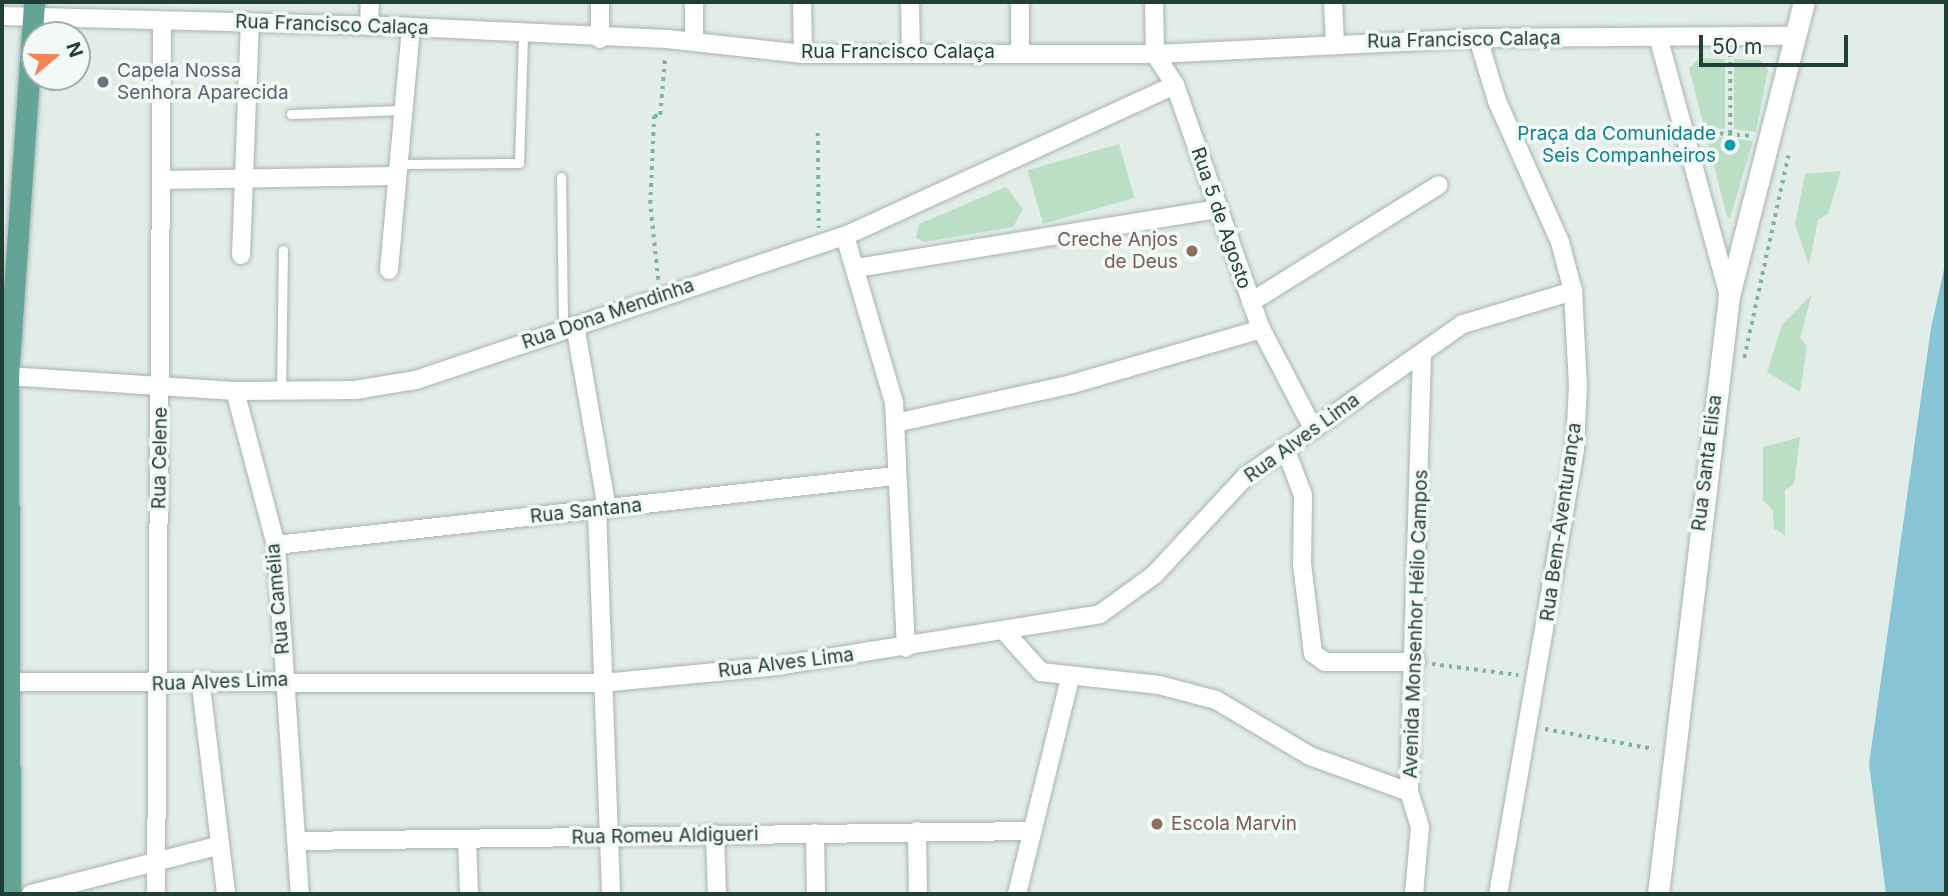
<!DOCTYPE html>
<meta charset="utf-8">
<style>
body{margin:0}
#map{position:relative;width:1948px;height:896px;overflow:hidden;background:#e2ede8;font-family:Inter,sans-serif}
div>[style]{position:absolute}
.green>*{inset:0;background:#badfc5;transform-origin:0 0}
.water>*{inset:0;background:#87c5d4}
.path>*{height:3.5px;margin-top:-1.75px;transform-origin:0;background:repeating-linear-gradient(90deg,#81b1a4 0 3.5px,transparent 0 8.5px)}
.roads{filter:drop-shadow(0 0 2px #a4b5af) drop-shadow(0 0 2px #a4b5af)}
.service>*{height:9px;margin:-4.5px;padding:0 4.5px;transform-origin:4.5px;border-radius:4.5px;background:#fff}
.minor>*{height:18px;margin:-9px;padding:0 9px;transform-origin:9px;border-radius:9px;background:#fff}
.secondary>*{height:21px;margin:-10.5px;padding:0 10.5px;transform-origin:10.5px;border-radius:10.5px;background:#fff}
.primary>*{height:21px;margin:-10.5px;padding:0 10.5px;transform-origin:10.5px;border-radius:10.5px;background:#64a496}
.dots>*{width:19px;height:19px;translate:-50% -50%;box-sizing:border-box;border:4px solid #f2f9f6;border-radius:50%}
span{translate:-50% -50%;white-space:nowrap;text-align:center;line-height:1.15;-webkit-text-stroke:7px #f2f9f6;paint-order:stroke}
.street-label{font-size:19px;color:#213e37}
.worship-label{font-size:19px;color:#5b616d}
.left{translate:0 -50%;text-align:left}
.culture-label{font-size:19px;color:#0d838f}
.right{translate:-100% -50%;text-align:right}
.education-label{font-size:19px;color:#785e54}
.frame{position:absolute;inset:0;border:4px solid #213e37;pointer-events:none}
.north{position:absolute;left:21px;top:21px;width:70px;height:70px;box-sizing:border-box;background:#f2f9f6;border:2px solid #9eaeaa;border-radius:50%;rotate:71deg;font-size:19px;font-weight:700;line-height:28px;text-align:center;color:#213e37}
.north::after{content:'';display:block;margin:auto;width:24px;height:32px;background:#f78355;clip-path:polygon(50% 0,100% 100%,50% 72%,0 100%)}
.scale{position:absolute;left:1699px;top:35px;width:149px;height:32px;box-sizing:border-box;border:4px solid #213e37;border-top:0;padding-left:9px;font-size:21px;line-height:24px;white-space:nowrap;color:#213e37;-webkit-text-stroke:5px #f2f9f6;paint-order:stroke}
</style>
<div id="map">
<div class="green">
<div style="clip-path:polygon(1700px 58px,1725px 59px,1725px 129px,1704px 127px,1689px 68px)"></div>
<div style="clip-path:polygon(1734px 59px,1760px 60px,1768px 70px,1756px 132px,1734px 129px)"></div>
<div style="clip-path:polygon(1706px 135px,1753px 141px,1730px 218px,1727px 217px)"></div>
<div style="left:1119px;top:144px;width:56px;height:95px;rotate:74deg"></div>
<div style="clip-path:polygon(1841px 171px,1828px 214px,1818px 220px,1809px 265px,1795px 224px,1805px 174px)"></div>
<div style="clip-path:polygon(1006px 187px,1023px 209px,1013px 227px,924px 242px,916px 238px,919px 224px)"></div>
<div style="clip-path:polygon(1812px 294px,1800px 338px,1807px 346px,1800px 392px,1767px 372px,1782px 325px)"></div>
<div style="clip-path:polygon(1800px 437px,1794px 484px,1785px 490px,1785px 535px,1774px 529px,1773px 511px,1763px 500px,1763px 447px)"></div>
</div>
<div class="water">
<div style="clip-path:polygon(1946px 260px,1946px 894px,1886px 894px,1869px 764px,1931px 328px)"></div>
</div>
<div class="path">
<div style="left:1703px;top:132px;width:49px;rotate:4.7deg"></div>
<div style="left:818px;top:133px;width:95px;rotate:89.4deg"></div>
<div style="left:1730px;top:134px;width:79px;rotate:-90deg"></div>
<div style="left:658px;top:280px;width:76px;rotate:-96deg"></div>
<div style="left:650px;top:204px;width:88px;rotate:-87.4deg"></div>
<div style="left:654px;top:116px;width:6px;rotate:-9deg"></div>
<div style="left:660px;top:115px;width:58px;rotate:-85.1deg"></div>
<div style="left:1744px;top:358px;width:207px;rotate:-77.7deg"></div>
<div style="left:1432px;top:664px;width:87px;rotate:7.3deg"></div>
<div style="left:1545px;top:729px;width:111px;rotate:10.4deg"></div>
</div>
<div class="roads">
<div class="service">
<div style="left:291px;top:114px;width:111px;rotate:-2.1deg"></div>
<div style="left:397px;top:164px;width:122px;rotate:-0.5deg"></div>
<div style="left:519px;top:163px;width:130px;rotate:-88.2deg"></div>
<div style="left:561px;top:177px;width:152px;rotate:89.2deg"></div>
<div style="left:281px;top:391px;width:141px;rotate:-89.2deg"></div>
</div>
<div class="minor">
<div style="left:694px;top:2px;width:39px;rotate:90deg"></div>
<div style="left:802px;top:2px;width:52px;rotate:88.9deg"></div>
<div style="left:910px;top:2px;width:52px;rotate:88.9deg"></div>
<div style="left:1020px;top:2px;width:49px;rotate:90deg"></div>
<div style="left:1154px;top:2px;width:52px;rotate:88.9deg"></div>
<div style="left:1155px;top:54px;width:37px;rotate:57deg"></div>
<div style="left:1175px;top:85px;width:259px;rotate:70.6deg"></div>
<div style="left:1261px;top:329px;width:112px;rotate:62.3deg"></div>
<div style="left:1333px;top:2px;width:41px;rotate:87.2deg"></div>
<div style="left:2px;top:16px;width:409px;rotate:1.5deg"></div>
<div style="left:411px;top:27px;width:256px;rotate:2.7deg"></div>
<div style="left:667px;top:39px;width:137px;rotate:6.3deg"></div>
<div style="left:803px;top:54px;width:352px"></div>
<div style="left:1155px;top:54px;width:323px;rotate:-2.8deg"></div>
<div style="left:1478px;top:38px;width:317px;rotate:-0.4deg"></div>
<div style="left:369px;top:26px;width:24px;rotate:-88deg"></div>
<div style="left:1478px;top:38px;width:66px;rotate:73.2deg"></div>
<div style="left:1497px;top:101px;width:154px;rotate:65.9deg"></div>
<div style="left:1560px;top:242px;width:51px;rotate:75.1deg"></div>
<div style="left:1573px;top:291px;width:94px;rotate:87deg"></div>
<div style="left:1578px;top:385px;width:64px;rotate:92.7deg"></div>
<div style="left:1575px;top:449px;width:452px;rotate:99.8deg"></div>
<div style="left:600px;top:39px;width:37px;rotate:-90deg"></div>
<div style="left:1659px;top:40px;width:265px;rotate:74.7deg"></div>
<div style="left:162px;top:180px;width:231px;rotate:-1deg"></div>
<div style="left:845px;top:236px;width:173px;rotate:73.6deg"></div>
<div style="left:894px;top:402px;width:246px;rotate:87.2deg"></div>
<div style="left:241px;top:255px;width:233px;rotate:-87.8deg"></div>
<div style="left:857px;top:268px;width:365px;rotate:-9.3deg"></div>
<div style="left:389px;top:270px;width:244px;rotate:-84.8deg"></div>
<div style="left:1251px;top:302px;width:221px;rotate:-31.9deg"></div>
<div style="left:575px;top:325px;width:186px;rotate:80.1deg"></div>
<div style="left:8px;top:376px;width:227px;rotate:3.8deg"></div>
<div style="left:235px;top:391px;width:120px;rotate:-0.5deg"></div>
<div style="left:355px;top:390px;width:62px;rotate:-9.3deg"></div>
<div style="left:416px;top:380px;width:453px;rotate:-18.6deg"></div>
<div style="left:845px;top:236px;width:363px;rotate:-24.6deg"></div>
<div style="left:235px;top:391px;width:159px;rotate:75.1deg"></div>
<div style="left:276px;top:545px;width:350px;rotate:86.1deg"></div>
<div style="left:895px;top:423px;width:181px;rotate:-12.4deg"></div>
<div style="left:1072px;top:384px;width:197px;rotate:-16.2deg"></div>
<div style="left:1285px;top:448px;width:50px;rotate:69deg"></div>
<div style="left:1303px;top:495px;width:69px;rotate:90.8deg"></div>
<div style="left:1302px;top:564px;width:90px;rotate:83deg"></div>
<div style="left:1313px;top:653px;width:15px;rotate:37deg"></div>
<div style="left:1325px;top:662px;width:91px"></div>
<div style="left:597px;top:510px;width:384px;rotate:87.9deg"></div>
<div style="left:276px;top:545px;width:623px;rotate:-6.36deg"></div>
<div style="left:1005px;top:632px;width:54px;rotate:48deg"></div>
<div style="left:1041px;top:672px;width:119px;rotate:6.3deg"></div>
<div style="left:1159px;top:685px;width:59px;rotate:14.7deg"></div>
<div style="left:1216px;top:700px;width:109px;rotate:30.8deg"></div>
<div style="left:1310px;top:756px;width:105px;rotate:20deg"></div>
<div style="left:2px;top:682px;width:600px;rotate:0.1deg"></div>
<div style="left:602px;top:683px;width:176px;rotate:-5.5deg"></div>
<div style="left:777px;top:666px;width:327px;rotate:-9.1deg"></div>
<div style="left:1100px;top:614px;width:67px;rotate:-35.8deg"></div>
<div style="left:1154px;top:575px;width:134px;rotate:-47.1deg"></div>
<div style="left:1245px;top:477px;width:266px;rotate:-35.1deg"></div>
<div style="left:1463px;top:324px;width:115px;rotate:-16.7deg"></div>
<div style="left:201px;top:686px;width:209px;rotate:83.1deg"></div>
<div style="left:917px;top:831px;width:63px;rotate:89.1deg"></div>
<div style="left:815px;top:833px;width:61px;rotate:89.1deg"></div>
<div style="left:715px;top:834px;width:60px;rotate:88.1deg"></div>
<div style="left:467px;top:839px;width:55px;rotate:87.9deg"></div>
<div style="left:297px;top:841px;width:736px;rotate:-0.78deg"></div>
<div style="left:31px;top:894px;width:191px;rotate:-14.5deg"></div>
<div style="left:156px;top:894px;width:873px;rotate:-89.61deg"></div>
<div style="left:1017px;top:894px;width:222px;rotate:-76.2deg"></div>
<div style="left:1414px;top:894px;width:67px;rotate:-84.9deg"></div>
<div style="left:1420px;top:827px;width:37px;rotate:-107deg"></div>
<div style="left:1409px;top:792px;width:439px;rotate:-88.3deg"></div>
</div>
<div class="secondary">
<div style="left:1658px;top:894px;width:602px;rotate:-83.23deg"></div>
<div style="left:1729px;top:296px;width:303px;rotate:-75.7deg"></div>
</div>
<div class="primary">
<div style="left:10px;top:894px;width:518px;rotate:-90.22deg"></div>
<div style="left:8px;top:376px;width:375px;rotate:-86deg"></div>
</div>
</div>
<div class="dots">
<div style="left:103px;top:82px;background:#6b7280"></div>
<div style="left:1730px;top:145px;background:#0f9aa8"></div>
<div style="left:1192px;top:251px;background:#8d6e63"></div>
<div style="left:1157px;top:824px;background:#8d6e63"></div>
</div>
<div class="street-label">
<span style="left:332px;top:25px;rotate:2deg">Rua Francisco Calaça</span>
<span style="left:1464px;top:40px;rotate:-1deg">Rua Francisco Calaça</span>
<span style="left:898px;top:52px">Rua Francisco Calaça</span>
<span style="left:1221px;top:218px;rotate:71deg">Rua 5 de Agosto</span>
<span style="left:608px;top:314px;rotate:-19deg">Rua Dona Mendinha</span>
<span style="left:1302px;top:438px;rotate:-36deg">Rua Alves Lima</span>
<span style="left:160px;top:458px;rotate:-89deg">Rua Celene</span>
<span style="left:1707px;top:463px;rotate:-83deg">Rua Santa Elisa</span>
<span style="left:586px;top:511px;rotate:-6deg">Rua Santana</span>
<span style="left:1561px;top:522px;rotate:-82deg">Rua Bem-Aventurança</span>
<span style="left:278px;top:599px;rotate:-95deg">Rua Camélia</span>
<span style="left:1416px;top:624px;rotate:-88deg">Avenida Monsenhor Hélio Campos</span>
<span style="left:786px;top:663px;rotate:-7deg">Rua Alves Lima</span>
<span style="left:220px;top:682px;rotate:-2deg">Rua Alves Lima</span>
<span style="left:665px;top:836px;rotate:-1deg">Rua Romeu Aldigueri</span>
</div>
<div class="worship-label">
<span class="left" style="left:117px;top:82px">Capela Nossa<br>Senhora Aparecida</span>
</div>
<div class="culture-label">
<span class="right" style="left:1716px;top:145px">Praça da Comunidade<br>Seis Companheiros</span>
</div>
<div class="education-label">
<span class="right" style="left:1178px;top:251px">Creche Anjos<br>de Deus</span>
<span class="left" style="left:1171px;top:824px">Escola Marvin</span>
</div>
<div class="frame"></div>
<div class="north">N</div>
<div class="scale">50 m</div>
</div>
